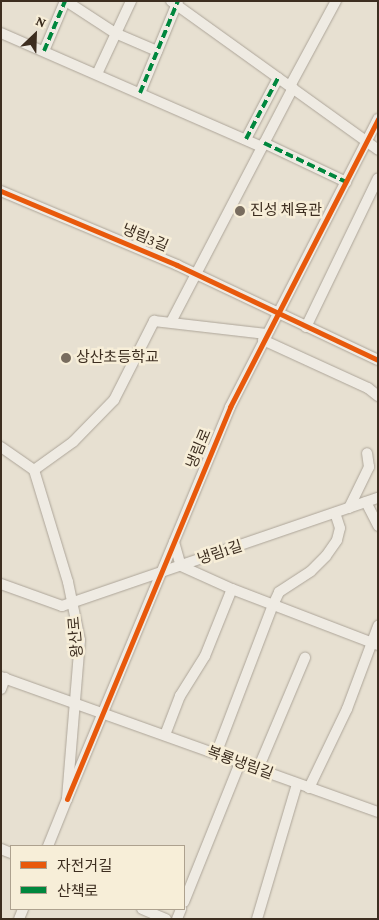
<!DOCTYPE html>
<meta charset="utf-8">
<style>
body{margin:0}
#map{position:relative;width:379px;height:920px;overflow:hidden;background:#e7e0d1;font-family:"Crimson Pro","Noto Sans KR",serif}
div>[style]{position:absolute}
.roads{filter:drop-shadow(0 0 1px #ada599) drop-shadow(0 0 1px #ada599)}
.minor>*{height:10px;margin:-5px;padding:0 5px;transform-origin:5px;border-radius:5px;background:#efebe3}
.quiet>*{height:4px;margin-top:-2px;transform-origin:0;background:repeating-linear-gradient(90deg,#00873e 0 8px,transparent 0 12px)}
.cycleway>*{height:5px;margin:-2.5px;padding:0 2.5px;transform-origin:2.5px;border-radius:2.5px;background:#e8590c}
.dots>*{width:14px;height:14px;translate:-50% -50%;box-sizing:border-box;border:2px solid #f7eed8;border-radius:50%}
span{translate:-50% -50%;white-space:nowrap;text-align:center;line-height:1.15;-webkit-text-stroke:5px #f7eed8;paint-order:stroke}
.poi-label{font-size:15px;color:#3d2e20}
.left{translate:0 -50%;text-align:left}
.street-label{font-size:15px;color:#3d2e20}
.frame{position:absolute;inset:0;border:2px solid #3d2e20;pointer-events:none}
.legend{position:absolute;left:10px;top:845px;width:175px;height:65px;box-sizing:border-box;background:#f7eed8;border:1px solid #ada18e;margin:0;padding:6px 9px;list-style:none;font-size:15px;color:#3d2e20}
.legend li{display:flex;align-items:center;gap:10px;height:25px}
.legend b{width:25px;border:1px solid #ada18e}
.north{position:absolute;left:10px;top:10px;width:50px;height:50px;-webkit-text-stroke:4px #f7eed8;paint-order:stroke;rotate:24deg;font-size:14px;font-weight:700;line-height:20px;text-align:center;color:#3d2e20}
.north::after{content:'';display:block;margin:auto;width:18px;height:22px;background:#3d2e20;clip-path:polygon(50% 0,100% 100%,50% 72%,0 100%)}
</style>
<div id="map">
<div class="roads">
<div class="minor">
<div style="left:66px;top:1px;width:59px;rotate:33.1deg"></div>
<div style="left:115px;top:33px;width:46px;rotate:23.2deg"></div>
<div style="left:171px;top:1px;width:255px;rotate:35.7deg"></div>
<div style="left:1px;top:33px;width:285px;rotate:23.6deg"></div>
<div style="left:44px;top:51px;width:54px;rotate:-67.2deg"></div>
<div style="left:97px;top:74px;width:81px;rotate:-65deg"></div>
<div style="left:290px;top:86px;width:97px;rotate:-61.6deg"></div>
<div style="left:140px;top:93px;width:100px;rotate:-67.6deg"></div>
<div style="left:246px;top:139px;width:69px;rotate:-62.3deg"></div>
<div style="left:264px;top:143px;width:91px;rotate:25.4deg"></div>
<div style="left:1px;top:191px;width:191px;rotate:22.8deg"></div>
<div style="left:177px;top:265px;width:222px;rotate:25.3deg"></div>
<div style="left:171px;top:322px;width:264px;rotate:-62.5deg"></div>
<div style="left:306px;top:327px;width:165px;rotate:-64.2deg"></div>
<div style="left:263px;top:340px;width:115px;rotate:24.6deg"></div>
<div style="left:368px;top:388px;width:13px;rotate:39deg"></div>
<div style="left:1px;top:447px;width:40px;rotate:34.9deg"></div>
<div style="left:34px;top:470px;width:117px;rotate:73.1deg"></div>
<div style="left:68px;top:582px;width:59px;rotate:78.3deg"></div>
<div style="left:80px;top:640px;width:160px;rotate:94.7deg"></div>
<div style="left:67px;top:799px;width:51px;rotate:112deg"></div>
<div style="left:34px;top:470px;width:48px;rotate:-35.7deg"></div>
<div style="left:73px;top:442px;width:59px;rotate:-45.7deg"></div>
<div style="left:114px;top:400px;width:89px;rotate:-63.1deg"></div>
<div style="left:154px;top:321px;width:113px;rotate:6.6deg"></div>
<div style="left:366px;top:502px;width:27px;rotate:63deg"></div>
<div style="left:349px;top:508px;width:46px;rotate:-64deg"></div>
<div style="left:369px;top:467px;width:14px;rotate:-98deg"></div>
<div style="left:174px;top:542px;width:25px;rotate:74deg"></div>
<div style="left:181px;top:566px;width:56px;rotate:24.3deg"></div>
<div style="left:232px;top:589px;width:156px;rotate:21deg"></div>
<div style="left:1px;top:584px;width:65px;rotate:19.8deg"></div>
<div style="left:62px;top:606px;width:334px;rotate:-18.9deg"></div>
<div style="left:1px;top:677px;width:400px;rotate:19.7deg"></div>
<div style="left:1px;top:689px;width:12px;rotate:-70deg"></div>
<div style="left:165px;top:735px;width:42px;rotate:-69deg"></div>
<div style="left:180px;top:696px;width:47px;rotate:-58deg"></div>
<div style="left:205px;top:656px;width:72px;rotate:-68.1deg"></div>
<div style="left:216px;top:754px;width:160px;rotate:-69.1deg"></div>
<div style="left:273px;top:605px;width:14px;rotate:-65deg"></div>
<div style="left:279px;top:592px;width:38px;rotate:-33deg"></div>
<div style="left:311px;top:571px;width:21px;rotate:-45deg"></div>
<div style="left:326px;top:556px;width:19px;rotate:-55deg"></div>
<div style="left:337px;top:540px;width:12px;rotate:-76deg"></div>
<div style="left:340px;top:528px;width:16px;rotate:-108deg"></div>
<div style="left:258px;top:769px;width:121px;rotate:-67.1deg"></div>
<div style="left:309px;top:788px;width:88px;rotate:-64.3deg"></div>
<div style="left:347px;top:709px;width:89px;rotate:-69.5deg"></div>
<div style="left:67px;top:799px;width:425px;rotate:-67.4deg"></div>
<div style="left:230px;top:407px;width:324px;rotate:-62.8deg"></div>
<div style="left:1px;top:849px;width:11px;rotate:22deg"></div>
<div style="left:184px;top:902px;width:150px;rotate:-68.1deg"></div>
<div style="left:142px;top:909px;width:26px;rotate:23deg"></div>
<div style="left:19px;top:919px;width:11px;rotate:-68deg"></div>
<div style="left:177px;top:919px;width:11px;rotate:-68deg"></div>
<div style="left:257px;top:919px;width:141px;rotate:-73.5deg"></div>
</div>
</div>
<div class="quiet">
<div style="left:44px;top:51px;width:54px;rotate:-67.2deg"></div>
<div style="left:140px;top:93px;width:100px;rotate:-67.6deg"></div>
<div style="left:246px;top:139px;width:69px;rotate:-62.3deg"></div>
<div style="left:264px;top:143px;width:91px;rotate:25.4deg"></div>
</div>
<div class="cycleway">
<div style="left:1px;top:191px;width:191px;rotate:22.8deg"></div>
<div style="left:177px;top:265px;width:222px;rotate:25.3deg"></div>
<div style="left:67px;top:799px;width:425px;rotate:-67.4deg"></div>
<div style="left:230px;top:407px;width:324px;rotate:-62.8deg"></div>
</div>
<div class="dots">
<div style="left:240px;top:211px;background:#786c5e"></div>
<div style="left:66px;top:358px;background:#786c5e"></div>
</div>
<div class="poi-label">
<span class="left" style="left:250px;top:211px">진성 체육관</span>
<span class="left" style="left:76px;top:358px">상산초등학교</span>
</div>
<div class="street-label">
<span style="left:145px;top:238px;rotate:23deg">냉림3길</span>
<span style="left:199px;top:449px;rotate:-67deg">냉림로</span>
<span style="left:220px;top:553px;rotate:-18deg">냉림1길</span>
<span style="left:76px;top:637px;rotate:-95deg">왕산로</span>
<span style="left:240px;top:763px;rotate:20deg">복룡냉림길</span>
</div>
<div class="frame"></div>
<ul class="legend">
<li><b style="height:6px;background:#e8590c"></b>자전거길</li>
<li><b style="height:6px;background:#00873e"></b>산책로</li>
</ul>
<div class="north">N</div>
</div>
